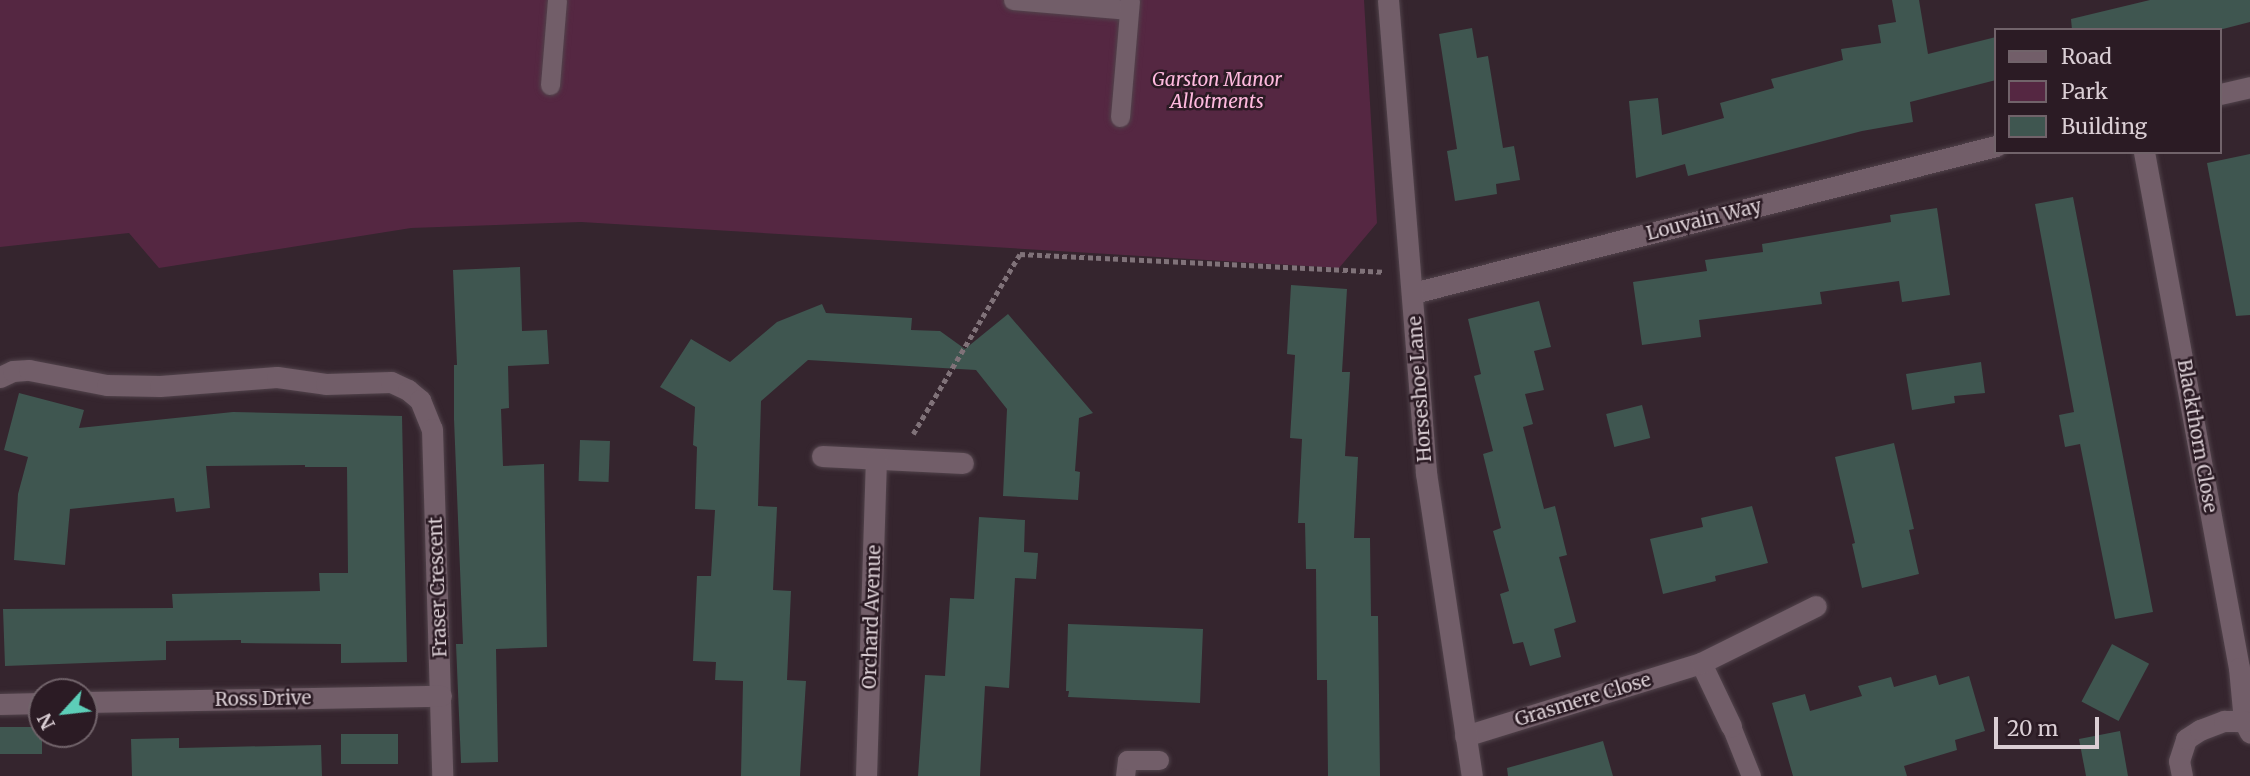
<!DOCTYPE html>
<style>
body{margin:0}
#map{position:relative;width:2250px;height:776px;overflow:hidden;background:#35252e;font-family:Merriweather,serif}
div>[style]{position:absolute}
.green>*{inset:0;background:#552742}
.building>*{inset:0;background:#3f5650;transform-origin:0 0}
.path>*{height:4.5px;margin-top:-2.25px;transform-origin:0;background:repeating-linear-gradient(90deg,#807279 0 5px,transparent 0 8.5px)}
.roads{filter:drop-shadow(0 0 2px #51434b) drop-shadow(0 0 2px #51434b)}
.lane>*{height:19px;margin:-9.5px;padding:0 9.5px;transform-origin:9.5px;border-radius:9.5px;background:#725e69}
.street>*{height:21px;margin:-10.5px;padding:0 10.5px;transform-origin:10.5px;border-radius:10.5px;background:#725e69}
.secondary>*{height:21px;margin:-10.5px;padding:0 10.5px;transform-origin:10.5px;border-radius:10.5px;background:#725e69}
span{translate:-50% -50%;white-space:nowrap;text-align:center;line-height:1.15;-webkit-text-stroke:5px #2b1b24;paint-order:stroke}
.park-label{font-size:19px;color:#feb9de;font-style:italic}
.street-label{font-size:19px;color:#daced4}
.legend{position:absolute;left:1994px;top:28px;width:228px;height:126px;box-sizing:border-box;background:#2b1b24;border:2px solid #71636a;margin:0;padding:9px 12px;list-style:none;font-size:21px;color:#daced4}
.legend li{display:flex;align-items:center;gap:14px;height:35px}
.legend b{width:35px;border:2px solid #71636a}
.north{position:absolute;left:28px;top:678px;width:70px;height:70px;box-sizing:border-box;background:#2b1b24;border:2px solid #71636a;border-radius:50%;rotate:243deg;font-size:19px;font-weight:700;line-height:28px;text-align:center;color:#daced4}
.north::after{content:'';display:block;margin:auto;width:24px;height:32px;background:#5dceb8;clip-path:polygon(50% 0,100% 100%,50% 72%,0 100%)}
.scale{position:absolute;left:1994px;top:717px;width:105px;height:32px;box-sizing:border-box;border:4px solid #daced4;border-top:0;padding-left:9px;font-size:21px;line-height:24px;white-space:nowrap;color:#daced4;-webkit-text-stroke:5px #2b1b24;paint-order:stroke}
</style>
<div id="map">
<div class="green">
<div style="clip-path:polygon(0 0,1364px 0,1377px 223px,1339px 268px,581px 222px,411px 228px,159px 268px,129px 233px,0 247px)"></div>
</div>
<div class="building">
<div style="clip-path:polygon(1892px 0,1919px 0,1928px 54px,1996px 37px,1996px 80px,1910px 102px,1913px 122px,1862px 131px,1688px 176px,1685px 164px,1636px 178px,1629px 101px,1658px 98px,1662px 135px,1724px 118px,1720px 103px,1774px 88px,1771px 79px,1843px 60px,1841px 49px,1881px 43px,1878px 25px,1896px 22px)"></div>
<div style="clip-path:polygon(2150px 0,2250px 0,2250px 22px,2219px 30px,2072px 30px,2071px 19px)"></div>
<div style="clip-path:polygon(1472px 28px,1477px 58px,1488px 56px,1503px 148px,1514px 146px,1520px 180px,1496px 184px,1497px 194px,1455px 201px,1447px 151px,1457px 149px,1439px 34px)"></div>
<div style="clip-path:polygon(2250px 154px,2250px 315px,2236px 316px,2207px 163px)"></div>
<div style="clip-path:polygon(2073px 197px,2153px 612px,2115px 619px,2080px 444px,2065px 447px,2059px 415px,2074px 412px,2035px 204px)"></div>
<div style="clip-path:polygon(1937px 208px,1950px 295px,1902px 302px,1899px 281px,1820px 292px,1822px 304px,1699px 320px,1701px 337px,1642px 345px,1633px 282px,1707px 271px,1705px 260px,1763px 252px,1762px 244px,1891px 222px,1890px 215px)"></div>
<div style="clip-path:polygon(520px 267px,522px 331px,547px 330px,549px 364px,508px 366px,509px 408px,501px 409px,503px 466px,544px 464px,547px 647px,496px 649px,498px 762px,461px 763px,456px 644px,463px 644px,454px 419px,454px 365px,457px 365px,453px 270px)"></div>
<div style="clip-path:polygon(1291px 285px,1347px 289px,1342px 372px,1350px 372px,1345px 456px,1358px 457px,1354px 538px,1370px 538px,1371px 616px,1378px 616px,1380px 776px,1328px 776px,1327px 680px,1317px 680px,1316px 569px,1306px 569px,1305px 523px,1298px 523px,1302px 439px,1290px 438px,1295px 355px,1287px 354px)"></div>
<div style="clip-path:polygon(1539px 301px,1551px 347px,1534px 351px,1544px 390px,1525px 394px,1533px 424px,1523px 427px,1544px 509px,1555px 506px,1567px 555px,1559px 557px,1576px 622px,1554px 629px,1561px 657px,1530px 666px,1523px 642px,1513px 644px,1500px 594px,1509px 591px,1493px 531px,1501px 528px,1483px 454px,1493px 451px,1474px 376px,1481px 374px,1468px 319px)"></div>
<div style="clip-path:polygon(822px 304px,826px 313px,912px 318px,911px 330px,940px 331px,965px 349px,1008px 314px,1093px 413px,1079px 418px,1075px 471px,1080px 472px,1078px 500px,1003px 496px,1007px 409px,976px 370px,808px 360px,761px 401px,758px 506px,777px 507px,773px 590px,791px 591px,787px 680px,806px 681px,800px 776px,741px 776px,743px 681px,715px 680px,716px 662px,693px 661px,697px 576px,711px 576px,715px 510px,695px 509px,697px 447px,693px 445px,695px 407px,660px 387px,691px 339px,730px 362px,777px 322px)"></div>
<div style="clip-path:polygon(1981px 362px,1985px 393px,1954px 396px,1955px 403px,1912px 410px,1906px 374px)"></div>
<div style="clip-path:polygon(19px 393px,84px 410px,79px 428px,233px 412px,402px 416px,407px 662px,341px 663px,341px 644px,241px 643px,241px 640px,166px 641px,166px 660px,5px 666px,3px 609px,173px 608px,172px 594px,320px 591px,319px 573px,348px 573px,347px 467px,305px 467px,305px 465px,206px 466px,210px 508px,176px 512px,174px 498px,70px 509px,65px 565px,14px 560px,18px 494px,28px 457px,4px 450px)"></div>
<div style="left:1642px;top:405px;width:34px;height:37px;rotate:76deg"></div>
<div style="left:580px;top:440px;width:30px;height:41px;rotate:2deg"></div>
<div style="clip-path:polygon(1894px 443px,1914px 529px,1909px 530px,1919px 574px,1862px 588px,1852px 544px,1855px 543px,1835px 457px)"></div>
<div style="clip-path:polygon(1752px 506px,1768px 563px,1715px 576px,1716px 581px,1663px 594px,1650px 539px,1703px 527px,1701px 518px)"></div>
<div style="clip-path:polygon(979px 517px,1025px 520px,1024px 552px,1038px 553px,1036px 579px,1015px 578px,1009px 688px,985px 686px,980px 776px,918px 776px,925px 675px,945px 676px,950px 598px,974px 599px)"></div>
<div style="clip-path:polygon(1068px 624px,1203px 629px,1200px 703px,1068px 697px,1069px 691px,1066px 691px)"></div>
<div style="left:2112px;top:644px;width:42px;height:65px;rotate:28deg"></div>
<div style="clip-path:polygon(1936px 675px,1939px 685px,1969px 676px,1985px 731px,1955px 740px,1957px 750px,1904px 766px,1907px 776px,1793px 776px,1772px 703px,1805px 694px,1810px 711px,1862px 696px,1858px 686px,1891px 677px,1894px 687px)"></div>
<div style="left:42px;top:727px;width:27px;height:42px;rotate:90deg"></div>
<div style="clip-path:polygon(2120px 731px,2128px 776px,2086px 776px,2079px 739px)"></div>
<div style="left:398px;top:734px;width:30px;height:57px;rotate:90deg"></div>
<div style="clip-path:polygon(179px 738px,179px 748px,321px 745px,322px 776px,132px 776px,131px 739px)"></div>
<div style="clip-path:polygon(1603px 741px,1613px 776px,1508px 776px,1507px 768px)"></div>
</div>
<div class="path">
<div style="left:913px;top:434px;width:209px;rotate:-59.3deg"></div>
<div style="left:1020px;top:254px;width:363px;rotate:2.8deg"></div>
</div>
<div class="roads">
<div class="lane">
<div style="left:1013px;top:0;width:116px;rotate:4.9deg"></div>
<div style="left:550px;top:85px;width:85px;rotate:-85.3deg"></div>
<div style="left:1120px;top:117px;width:117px;rotate:-85.1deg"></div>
<div style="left:1731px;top:726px;width:54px;rotate:68.2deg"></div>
<div style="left:1125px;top:776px;width:16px;rotate:-83deg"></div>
<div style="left:1127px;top:760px;width:32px"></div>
</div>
<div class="street">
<div style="left:2220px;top:94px;width:31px;rotate:-13deg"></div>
<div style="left:2144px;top:152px;width:525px;rotate:79.57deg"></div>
<div style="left:2239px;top:668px;width:53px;rotate:84.6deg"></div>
<div style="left:2244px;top:721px;width:13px;rotate:63deg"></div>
<div style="left:1413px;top:293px;width:601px;rotate:-14.15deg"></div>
<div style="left:0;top:377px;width:14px;rotate:-25deg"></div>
<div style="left:13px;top:371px;width:16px;rotate:-4deg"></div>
<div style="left:29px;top:370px;width:79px;rotate:10.9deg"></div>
<div style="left:107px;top:385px;width:53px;rotate:1.1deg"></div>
<div style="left:160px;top:386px;width:117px;rotate:-4.4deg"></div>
<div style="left:277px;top:377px;width:49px;rotate:8.1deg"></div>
<div style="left:326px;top:384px;width:65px;rotate:-1.8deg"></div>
<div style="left:391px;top:382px;width:19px;rotate:25deg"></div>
<div style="left:408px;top:390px;width:16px;rotate:40deg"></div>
<div style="left:420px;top:400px;width:31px;rotate:68deg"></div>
<div style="left:432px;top:429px;width:347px;rotate:88.3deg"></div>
<div style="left:822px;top:456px;width:141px;rotate:2.8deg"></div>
<div style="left:1701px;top:663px;width:70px;rotate:64.5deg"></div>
<div style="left:84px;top:702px;width:357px;rotate:-1deg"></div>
<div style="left:0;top:704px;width:42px;rotate:-1.4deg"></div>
<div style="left:1465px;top:736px;width:247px;rotate:-17.2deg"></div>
<div style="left:1701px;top:663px;width:128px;rotate:-26.4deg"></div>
<div style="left:866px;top:776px;width:317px;rotate:-88.2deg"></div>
<div style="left:2182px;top:776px;width:15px;rotate:-101deg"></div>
<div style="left:2179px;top:761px;width:23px;rotate:-72deg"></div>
<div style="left:2186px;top:739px;width:17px;rotate:-33deg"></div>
<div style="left:2200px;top:730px;width:26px;rotate:-21deg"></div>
<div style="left:2224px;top:721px;width:20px"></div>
</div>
<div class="secondary">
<div style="left:1388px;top:0;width:475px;rotate:85.4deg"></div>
<div style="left:1426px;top:473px;width:306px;rotate:81.4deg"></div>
</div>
</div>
<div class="park-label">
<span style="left:1217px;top:91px">Garston Manor<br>Allotments</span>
</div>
<div class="street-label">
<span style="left:1704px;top:220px;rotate:-14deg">Louvain Way</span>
<span style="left:1420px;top:389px;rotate:-94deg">Horseshoe Lane</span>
<span style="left:2197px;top:436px;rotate:80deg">Blackthorn Close</span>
<span style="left:438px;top:587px;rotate:-92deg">Fraser Crescent</span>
<span style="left:872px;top:617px;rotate:-88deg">Orchard Avenue</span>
<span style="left:263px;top:699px;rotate:-1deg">Ross Drive</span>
<span style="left:1583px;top:700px;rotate:-17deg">Grasmere Close</span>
</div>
<ul class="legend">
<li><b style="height:9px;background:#725e69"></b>Road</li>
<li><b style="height:19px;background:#552742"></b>Park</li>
<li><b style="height:19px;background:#3f5650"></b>Building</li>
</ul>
<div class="north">N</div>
<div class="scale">20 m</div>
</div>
